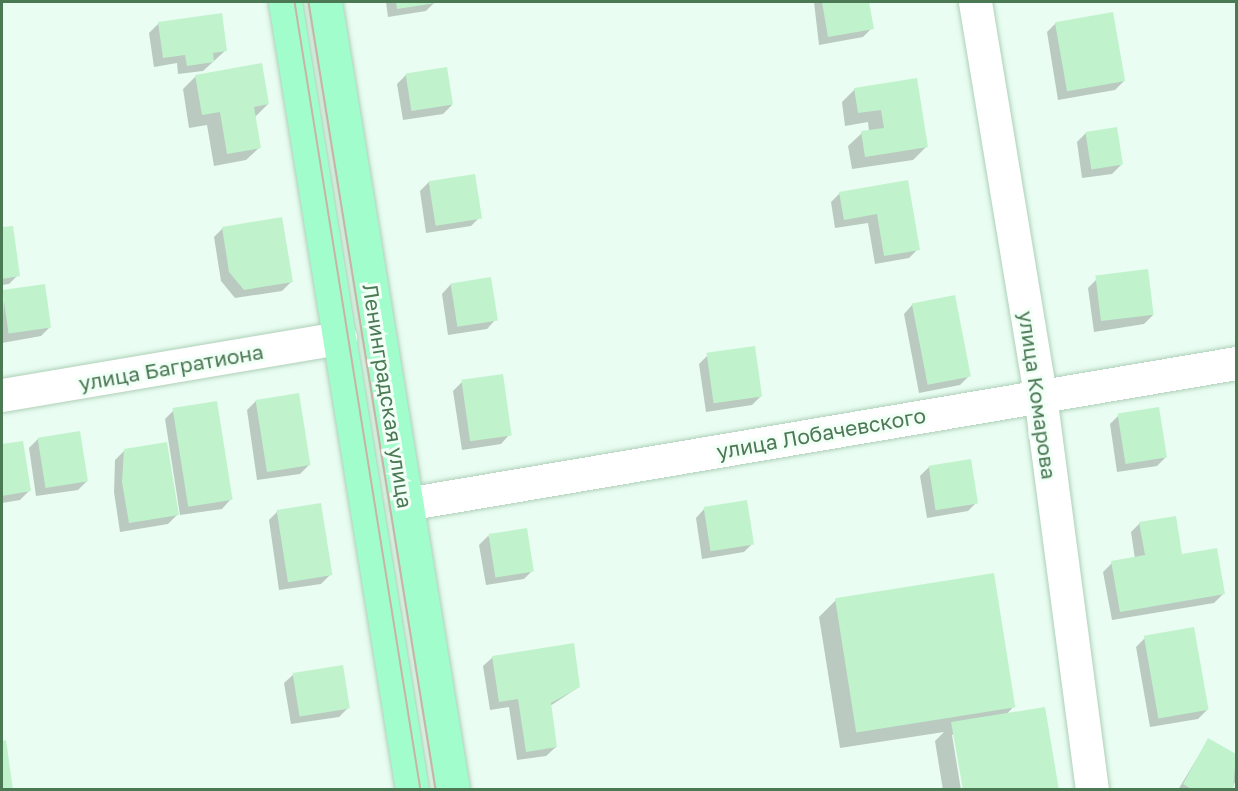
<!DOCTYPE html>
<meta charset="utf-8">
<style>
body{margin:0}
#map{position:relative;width:1238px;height:791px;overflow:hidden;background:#e9fdf2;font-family:"Golos Text",sans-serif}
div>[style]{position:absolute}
.shadow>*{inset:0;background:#0003}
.building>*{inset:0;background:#c0f3cc;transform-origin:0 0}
.roads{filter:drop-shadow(0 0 2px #aed0b8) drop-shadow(0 0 2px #aed0b8)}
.minor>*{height:33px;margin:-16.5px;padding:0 16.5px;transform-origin:16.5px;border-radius:16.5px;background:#fff}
.major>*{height:33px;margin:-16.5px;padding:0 16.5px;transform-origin:16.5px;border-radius:16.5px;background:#a1fdcc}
.tram>*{height:1.5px;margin:-0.75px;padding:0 0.75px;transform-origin:0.75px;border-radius:0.75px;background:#c9b3a6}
span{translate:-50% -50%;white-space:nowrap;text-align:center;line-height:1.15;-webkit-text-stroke:6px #f1fff7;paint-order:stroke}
.street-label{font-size:21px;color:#4b7954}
.frame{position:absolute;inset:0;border:3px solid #4b7954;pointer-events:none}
</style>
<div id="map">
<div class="shadow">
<div style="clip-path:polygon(386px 2px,435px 2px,426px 11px,388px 17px)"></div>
<div style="clip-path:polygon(814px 2px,868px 2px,872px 28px,863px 37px,819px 45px)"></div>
<div style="clip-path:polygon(221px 14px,226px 50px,203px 71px,178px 74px,177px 63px,154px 67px,149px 33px,158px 24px)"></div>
<div style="clip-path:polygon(1056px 23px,1124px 81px,1115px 90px,1058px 100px,1047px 32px)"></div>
<div style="clip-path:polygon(406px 75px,452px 105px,443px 114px,403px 120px,397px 84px)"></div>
<div style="clip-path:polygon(196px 76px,268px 104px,255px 117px,260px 147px,246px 160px,214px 166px,207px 125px,189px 128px,183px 89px)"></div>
<div style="clip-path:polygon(855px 89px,927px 146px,913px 160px,852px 169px,848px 146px,862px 133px,869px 131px,868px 122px,845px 126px,842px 102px)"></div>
<div style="clip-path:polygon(1086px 133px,1121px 165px,1112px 174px,1082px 178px,1077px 142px)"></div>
<div style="clip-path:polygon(907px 181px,918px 249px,909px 258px,875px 264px,868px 223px,835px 228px,831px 202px,840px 193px)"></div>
<div style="clip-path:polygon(429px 182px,480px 217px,471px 226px,426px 233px,420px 191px)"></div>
<div style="clip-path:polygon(11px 227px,18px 275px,9px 284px,2px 285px,2px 229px)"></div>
<div style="clip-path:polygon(223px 228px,291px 282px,282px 291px,235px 298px,221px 281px,214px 237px)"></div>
<div style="clip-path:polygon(1097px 279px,1153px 315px,1144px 324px,1094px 332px,1088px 288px)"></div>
<div style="clip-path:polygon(451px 284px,496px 319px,487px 329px,448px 335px,442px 294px)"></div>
<div style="clip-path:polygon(4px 292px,50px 327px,41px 336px,2px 343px)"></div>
<div style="clip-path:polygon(913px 304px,969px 376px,960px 385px,919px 393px,904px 314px)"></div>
<div style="clip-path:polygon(708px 355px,761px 396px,752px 405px,706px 412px,699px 364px)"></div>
<div style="clip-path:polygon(462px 382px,510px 434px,501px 444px,462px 450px,453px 391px)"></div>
<div style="clip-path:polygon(256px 401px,309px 465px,300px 474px,257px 480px,247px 410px)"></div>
<div style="clip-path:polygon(174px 410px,231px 499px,222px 509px,180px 515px,165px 419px)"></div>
<div style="clip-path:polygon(1119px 415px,1166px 457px,1157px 466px,1117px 472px,1110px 424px)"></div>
<div style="clip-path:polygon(38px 439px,87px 481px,78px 490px,36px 496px,29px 448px)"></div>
<div style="clip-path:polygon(21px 442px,29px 491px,20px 500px,2px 503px,2px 446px)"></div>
<div style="clip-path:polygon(124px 451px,177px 515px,168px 524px,120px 532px,114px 492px,115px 460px)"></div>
<div style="clip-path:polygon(929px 467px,977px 502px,968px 511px,927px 518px,920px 476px)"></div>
<div style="clip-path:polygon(705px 508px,753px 543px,744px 552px,702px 559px,696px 518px)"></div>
<div style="clip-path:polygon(278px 511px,331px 574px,321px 584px,279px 590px,269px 520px)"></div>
<div style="clip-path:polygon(1140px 523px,1181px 556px,1223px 594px,1214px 603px,1112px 620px,1103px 572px,1112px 563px,1135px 559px,1131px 532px)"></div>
<div style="clip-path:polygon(488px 536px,533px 570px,524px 579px,486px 585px,479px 545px)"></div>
<div style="clip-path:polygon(836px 600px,1014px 706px,1006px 715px,952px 735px,961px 790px,943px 790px,935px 741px,944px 732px,840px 748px,819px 617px)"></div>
<div style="clip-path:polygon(1145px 638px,1207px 710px,1198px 719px,1150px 727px,1136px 647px)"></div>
<div style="clip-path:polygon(493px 657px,579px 687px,550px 706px,556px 747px,546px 756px,517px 760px,509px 707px,490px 710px,483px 666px)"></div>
<div style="clip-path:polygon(294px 674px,348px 708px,339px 717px,291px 724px,284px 683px)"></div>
<div style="clip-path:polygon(1208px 740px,1236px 756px,1236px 780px,1231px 790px,1178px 790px)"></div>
<div style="clip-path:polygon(2px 742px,4px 742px,12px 790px,2px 790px)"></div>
</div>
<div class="building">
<div style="clip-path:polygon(396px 2px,436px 2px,436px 3px,397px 9px)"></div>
<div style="clip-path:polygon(822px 2px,869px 2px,874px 29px,828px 37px)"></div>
<div style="left:1113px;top:12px;width:70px;height:59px;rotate:80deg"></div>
<div style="clip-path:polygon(222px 13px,227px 51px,213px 53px,214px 62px,187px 66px,185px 55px,163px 58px,158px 22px)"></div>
<div style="clip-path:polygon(262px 63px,269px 104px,254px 107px,261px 148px,227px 154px,220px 112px,202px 115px,195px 75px)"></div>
<div style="left:447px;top:67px;width:38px;height:42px;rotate:81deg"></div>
<div style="clip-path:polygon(917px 78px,928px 147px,865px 157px,861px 131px,884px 128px,881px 110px,858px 113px,854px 88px)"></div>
<div style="left:1117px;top:127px;width:38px;height:32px;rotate:81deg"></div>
<div style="left:475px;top:174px;width:45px;height:47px;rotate:81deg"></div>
<div style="clip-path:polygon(908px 180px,920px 250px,884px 256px,877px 214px,844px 220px,839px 192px)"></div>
<div style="clip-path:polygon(282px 217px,293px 282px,244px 290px,229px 272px,222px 227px)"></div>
<div style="clip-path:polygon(13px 226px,20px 276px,2px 279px,2px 227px)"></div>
<div style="left:1148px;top:269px;width:46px;height:53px;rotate:83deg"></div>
<div style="left:491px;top:277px;width:44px;height:41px;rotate:81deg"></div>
<div style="left:45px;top:284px;width:44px;height:43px;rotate:82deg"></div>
<div style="left:955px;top:295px;width:83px;height:44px;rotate:79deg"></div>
<div style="left:755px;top:346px;width:51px;height:49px;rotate:82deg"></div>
<div style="left:503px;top:374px;width:62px;height:42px;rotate:82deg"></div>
<div style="left:299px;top:393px;width:73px;height:44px;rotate:81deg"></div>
<div style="left:217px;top:401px;width:100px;height:45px;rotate:81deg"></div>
<div style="left:1159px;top:407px;width:51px;height:42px;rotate:81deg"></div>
<div style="left:80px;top:431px;width:51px;height:43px;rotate:81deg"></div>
<div style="clip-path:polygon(23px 441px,31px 491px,2px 496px,2px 444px)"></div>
<div style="clip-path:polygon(167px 442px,179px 515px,129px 523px,122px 482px,124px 449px)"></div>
<div style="left:971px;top:459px;width:45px;height:43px;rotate:81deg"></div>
<div style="left:747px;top:500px;width:45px;height:44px;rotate:81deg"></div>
<div style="left:321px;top:503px;width:73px;height:45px;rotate:81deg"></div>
<div style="clip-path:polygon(1176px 516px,1182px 554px,1217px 548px,1225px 594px,1120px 612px,1111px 561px,1145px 555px,1139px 522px)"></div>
<div style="left:527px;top:528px;width:44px;height:39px;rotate:81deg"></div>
<div style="left:994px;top:573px;width:136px;height:161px;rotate:81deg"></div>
<div style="left:1194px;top:627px;width:84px;height:51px;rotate:80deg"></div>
<div style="clip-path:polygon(574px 643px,580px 687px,551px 703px,557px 747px,526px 752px,518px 699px,499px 702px,492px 656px)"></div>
<div style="left:343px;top:665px;width:44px;height:51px;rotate:81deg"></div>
<div style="clip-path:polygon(1045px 707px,1059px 790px,963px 790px,951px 722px)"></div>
<div style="clip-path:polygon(1208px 738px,1236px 754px,1233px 790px,1193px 790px,1183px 784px)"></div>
<div style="clip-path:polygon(6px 740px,13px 790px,2px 790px,2px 741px)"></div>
</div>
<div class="roads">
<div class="minor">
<div style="left:975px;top:2px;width:398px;rotate:80.6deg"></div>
<div style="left:1040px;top:395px;width:398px;rotate:82.5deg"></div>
<div style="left:2px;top:395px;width:343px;rotate:-9.6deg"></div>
<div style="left:406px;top:504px;width:842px;rotate:-9.64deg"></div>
</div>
<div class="major">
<div style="left:285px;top:2px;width:798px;rotate:80.84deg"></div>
<div style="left:325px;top:2px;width:798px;rotate:80.77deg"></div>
</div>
</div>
<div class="tram">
<div style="left:295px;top:2px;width:798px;rotate:80.92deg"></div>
<div style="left:309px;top:2px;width:798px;rotate:80.84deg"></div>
</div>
<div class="street-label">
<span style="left:171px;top:367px;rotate:-10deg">улица Багратиона</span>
<span style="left:1038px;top:395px;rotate:82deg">улица Комарова</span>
<span style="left:388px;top:396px;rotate:81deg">Ленинградская улица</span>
<span style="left:821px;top:433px;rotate:-10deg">улица Лобачевского</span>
</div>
<div class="frame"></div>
</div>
